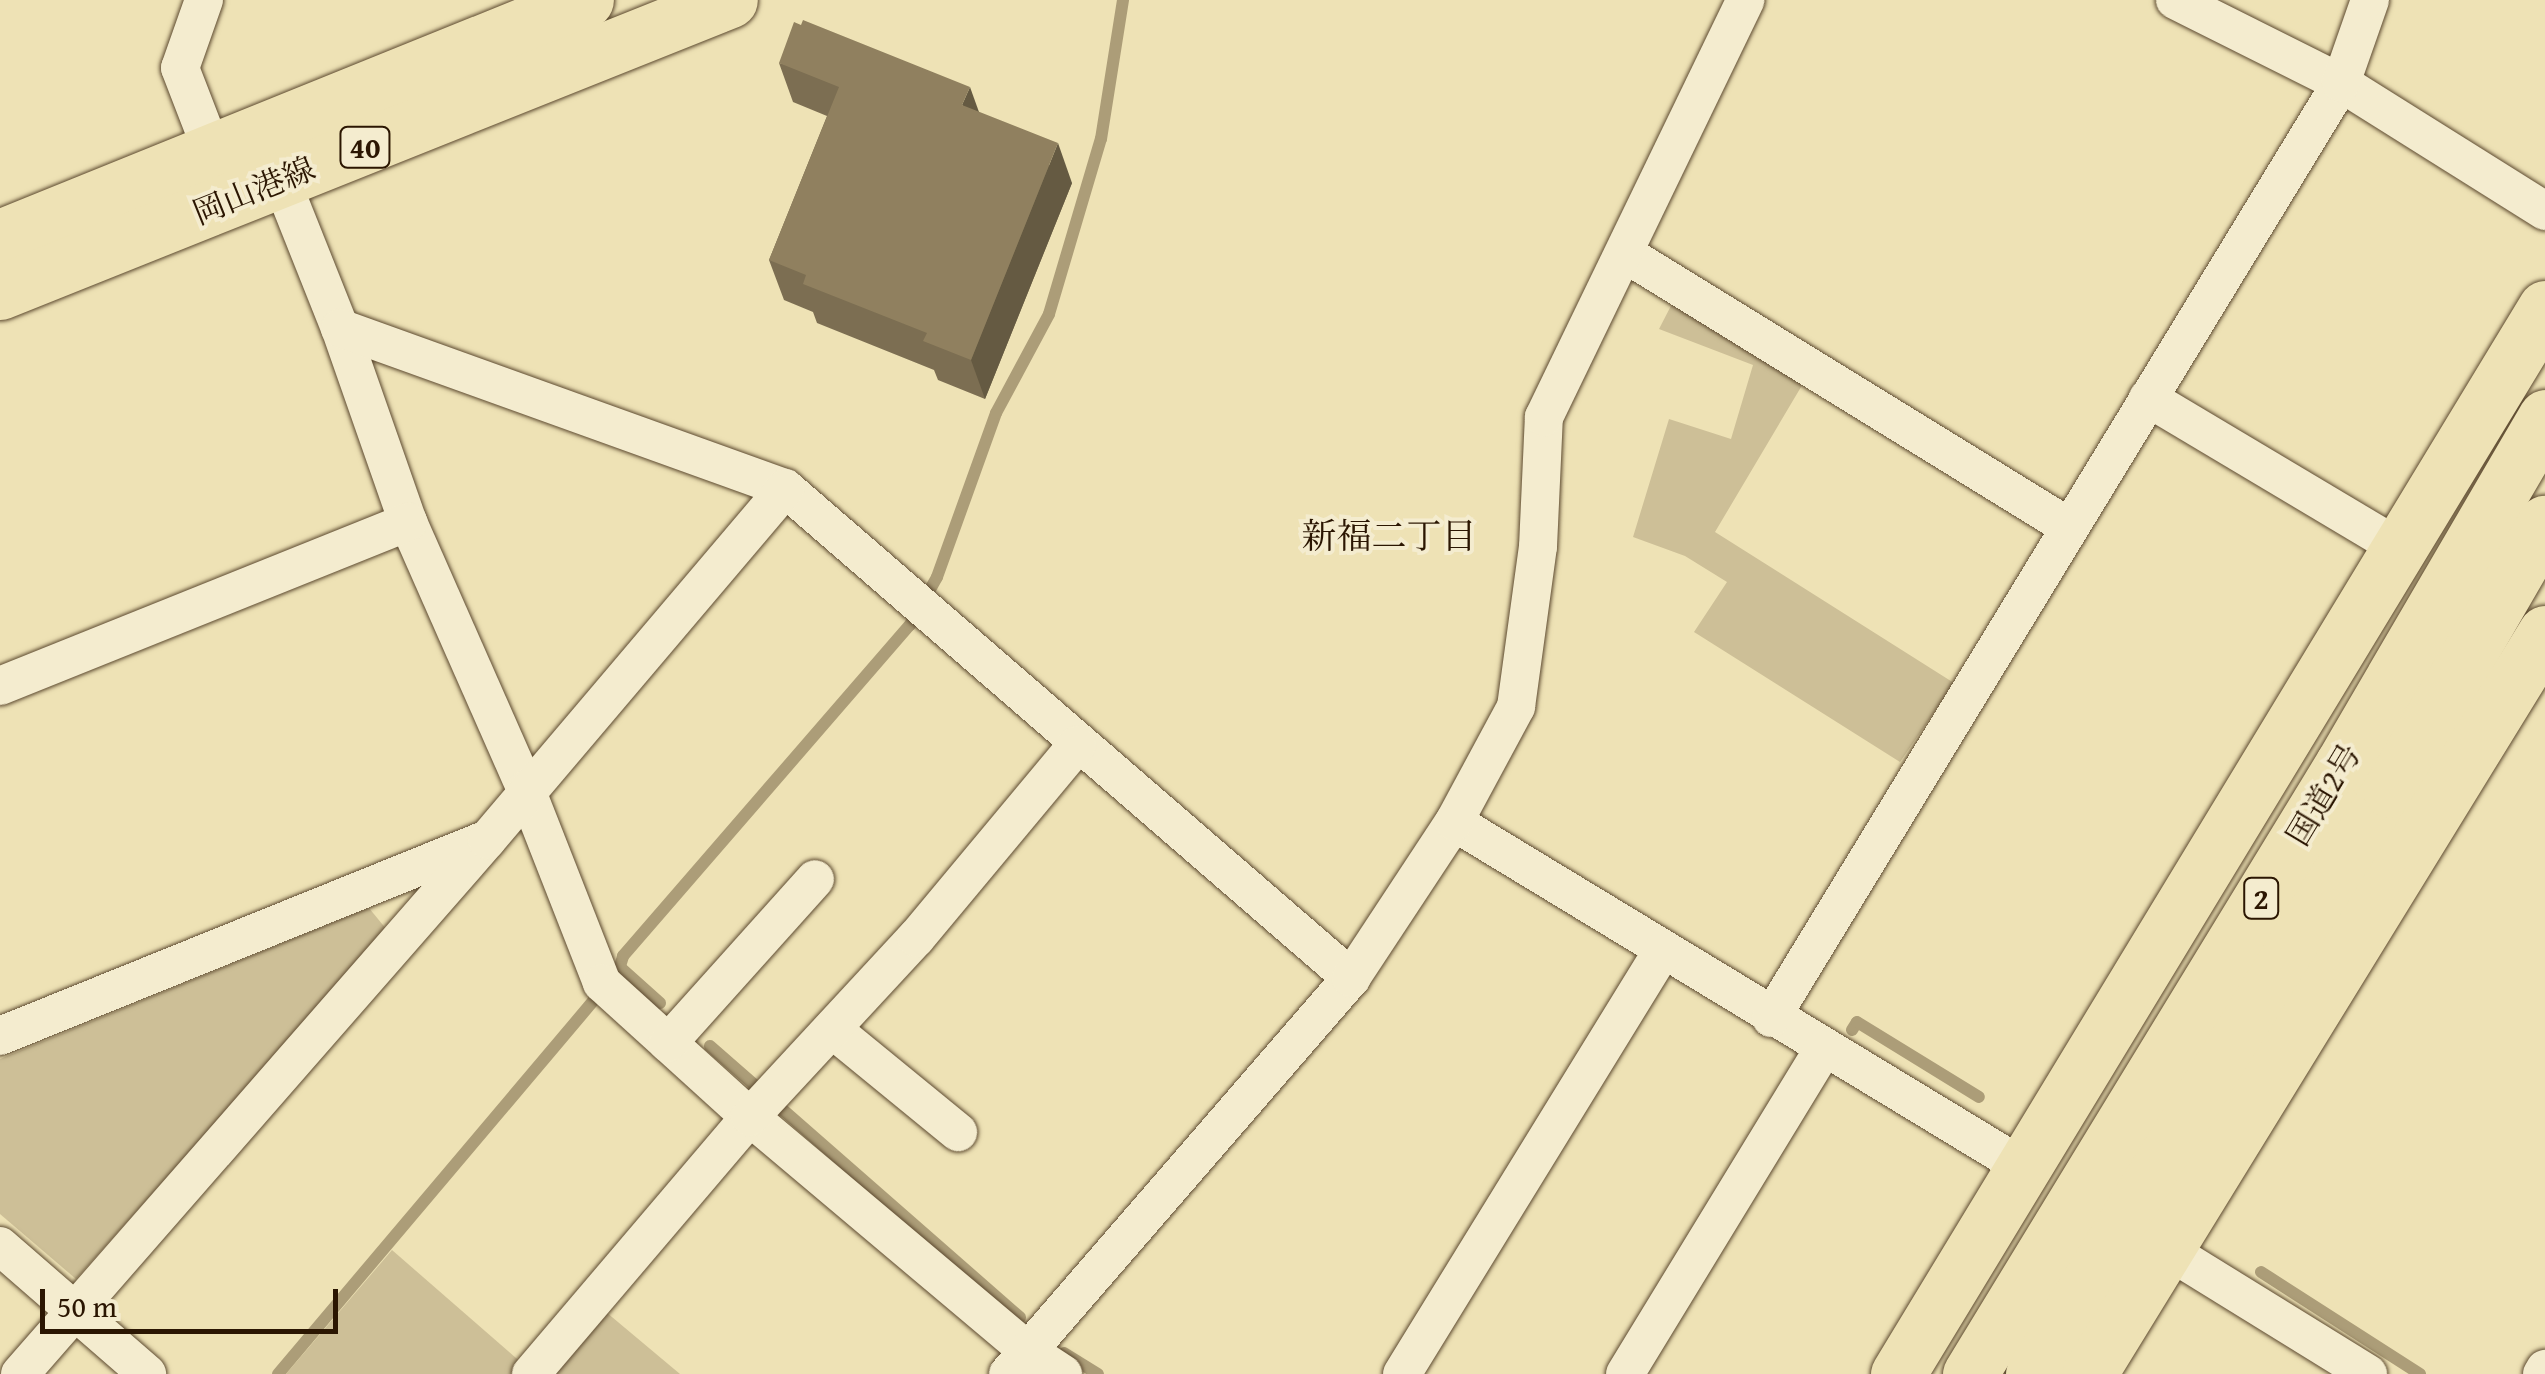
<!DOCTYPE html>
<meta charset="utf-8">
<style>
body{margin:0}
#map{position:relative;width:2545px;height:1374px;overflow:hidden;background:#eee2b5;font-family:"Gentium Book Plus","Noto Serif JP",serif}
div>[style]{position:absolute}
.green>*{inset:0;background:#cdbf97}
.stream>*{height:12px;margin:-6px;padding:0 6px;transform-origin:6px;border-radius:6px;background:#ac9d78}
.roads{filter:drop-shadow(0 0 2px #5c492f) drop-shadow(0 0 2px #5c492f)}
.minor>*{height:38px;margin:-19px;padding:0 19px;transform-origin:19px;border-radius:19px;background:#f4eccf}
.primary>*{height:55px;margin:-27.5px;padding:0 27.5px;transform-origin:27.5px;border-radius:27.5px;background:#eee2b5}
.trunk>*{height:55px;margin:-27.5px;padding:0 27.5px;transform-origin:27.5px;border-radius:27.5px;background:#eee2b5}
.wall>*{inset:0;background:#7c6e52}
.shaded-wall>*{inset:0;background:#655a42}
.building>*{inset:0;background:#90805f}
span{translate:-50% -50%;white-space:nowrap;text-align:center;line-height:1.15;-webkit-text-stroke:8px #f4eccf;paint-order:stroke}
.shield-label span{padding:2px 8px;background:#f4eccf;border:2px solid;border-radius:8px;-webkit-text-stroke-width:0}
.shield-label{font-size:30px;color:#2b1602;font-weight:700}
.street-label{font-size:32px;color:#2b1602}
.neighbourhood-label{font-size:35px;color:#2b1602}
.scale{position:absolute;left:40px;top:1289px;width:298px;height:45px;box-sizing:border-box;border:5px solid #2b1602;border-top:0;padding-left:12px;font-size:30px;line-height:35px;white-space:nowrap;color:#2b1602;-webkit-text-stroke:8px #f4eccf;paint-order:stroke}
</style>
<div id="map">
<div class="green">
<div style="clip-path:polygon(1674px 300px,1804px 382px,1715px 532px,1954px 683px,1900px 762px,1694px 632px,1727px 582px,1685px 556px,1633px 537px,1669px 419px,1731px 439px,1753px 365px,1659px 329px)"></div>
<div style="clip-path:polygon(369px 908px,387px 930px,76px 1279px,0 1214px,0 1059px)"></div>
<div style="clip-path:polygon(392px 1250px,524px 1365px,516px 1374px,286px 1374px)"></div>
<div style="clip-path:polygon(606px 1312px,680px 1374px,554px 1374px)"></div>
</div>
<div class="stream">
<div style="left:622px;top:969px;width:51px;rotate:41.8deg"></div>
<div style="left:617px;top:976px;width:21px;rotate:-73deg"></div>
<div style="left:623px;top:956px;width:438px;rotate:-49.1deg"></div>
<div style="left:910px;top:625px;width:55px;rotate:-60.6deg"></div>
<div style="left:937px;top:577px;width:174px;rotate:-70.2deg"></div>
<div style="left:996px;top:413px;width:112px;rotate:-61.8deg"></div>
<div style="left:1049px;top:314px;width:183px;rotate:-73.5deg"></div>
<div style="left:1101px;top:139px;width:141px;rotate:-81deg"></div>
<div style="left:1852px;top:1030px;width:9px;rotate:-58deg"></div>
<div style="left:1857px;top:1022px;width:143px;rotate:31.6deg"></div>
<div style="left:710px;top:1046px;width:412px;rotate:41.2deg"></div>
<div style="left:2261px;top:1272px;width:189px;rotate:32.7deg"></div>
<div style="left:1064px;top:1353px;width:40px;rotate:32deg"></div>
<div style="left:278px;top:1374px;width:490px;rotate:-49.8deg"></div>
</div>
<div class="roads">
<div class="minor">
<div style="left:204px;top:0;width:72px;rotate:109.4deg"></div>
<div style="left:180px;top:68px;width:89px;rotate:68.9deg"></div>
<div style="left:2175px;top:0;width:186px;rotate:26.6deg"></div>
<div style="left:2341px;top:83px;width:241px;rotate:32.1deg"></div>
<div style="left:273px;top:160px;width:181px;rotate:68.3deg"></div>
<div style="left:340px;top:328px;width:206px;rotate:70.7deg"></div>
<div style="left:408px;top:522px;width:292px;rotate:66.2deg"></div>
<div style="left:526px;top:789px;width:208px;rotate:68.6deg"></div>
<div style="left:602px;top:983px;width:200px;rotate:42.2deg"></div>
<div style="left:750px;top:1117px;width:363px;rotate:40.1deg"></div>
<div style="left:1028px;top:1351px;width:42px;rotate:33.3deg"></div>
<div style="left:1624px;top:253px;width:523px;rotate:31.62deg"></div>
<div style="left:340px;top:328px;width:473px;rotate:19.8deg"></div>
<div style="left:785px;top:488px;width:749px;rotate:40.88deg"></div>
<div style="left:2148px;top:398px;width:295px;rotate:30.8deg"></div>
<div style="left:0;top:686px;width:440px;rotate:-21.9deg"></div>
<div style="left:1454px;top:822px;width:665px;rotate:31.23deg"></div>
<div style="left:1771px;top:1018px;width:1095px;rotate:-58.63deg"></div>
<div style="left:2341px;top:83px;width:88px;rotate:-70.7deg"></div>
<div style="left:832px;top:1029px;width:163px;rotate:39.3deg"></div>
<div style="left:0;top:1036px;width:518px;rotate:-22.01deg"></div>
<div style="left:668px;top:1043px;width:220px;rotate:-48.1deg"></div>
<div style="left:0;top:1246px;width:195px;rotate:41deg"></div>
<div style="left:2169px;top:1251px;width:234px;rotate:31.7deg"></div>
<div style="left:20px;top:1374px;width:709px;rotate:-48.83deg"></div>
<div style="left:487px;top:840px;width:461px;rotate:-49.7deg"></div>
<div style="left:531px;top:1374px;width:338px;rotate:-49.6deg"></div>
<div style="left:750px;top:1117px;width:244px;rotate:-47.2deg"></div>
<div style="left:916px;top:938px;width:251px;rotate:-50.2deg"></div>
<div style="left:1008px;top:1374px;width:524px;rotate:-49.1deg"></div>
<div style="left:1351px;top:978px;width:187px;rotate:-56.6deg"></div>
<div style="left:1454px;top:822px;width:131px;rotate:-61.7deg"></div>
<div style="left:1516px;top:707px;width:162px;rotate:-82.2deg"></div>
<div style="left:1538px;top:547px;width:130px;rotate:-87.4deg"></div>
<div style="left:1544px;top:417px;width:463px;rotate:-64.2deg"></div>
<div style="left:1402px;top:1374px;width:498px;rotate:-58.4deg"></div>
<div style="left:1625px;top:1374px;width:380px;rotate:-58.6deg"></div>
<div style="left:2542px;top:1374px;width:6px;rotate:-59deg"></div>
</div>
<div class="primary">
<div style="left:0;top:237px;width:632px;rotate:-22.02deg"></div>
<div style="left:0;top:292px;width:786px;rotate:-21.8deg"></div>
</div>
<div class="trunk">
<div style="left:1898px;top:1374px;width:1247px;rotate:-58.74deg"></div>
<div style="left:1970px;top:1374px;width:714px;rotate:-58.58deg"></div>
<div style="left:2342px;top:765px;width:403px;rotate:-59.7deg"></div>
<div style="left:2033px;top:1374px;width:684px;rotate:-58.56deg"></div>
<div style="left:2390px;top:790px;width:309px;rotate:-59.9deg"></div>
<div style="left:2089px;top:1374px;width:870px;rotate:-58.39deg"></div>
</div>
</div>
<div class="wall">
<div style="clip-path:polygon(779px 63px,979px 112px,1072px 183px,985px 399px,938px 380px,934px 370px,817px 323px,813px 312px,784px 300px,769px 260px,827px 116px,793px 102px)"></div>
</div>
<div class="shaded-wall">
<div style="clip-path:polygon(970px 87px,984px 126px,962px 105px)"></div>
<div style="clip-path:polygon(1058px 143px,1072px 183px,985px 399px,971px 360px)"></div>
</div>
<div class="building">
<div style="clip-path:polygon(803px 20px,970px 87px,962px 105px,1058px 143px,971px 360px,923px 341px,927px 333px,803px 284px,806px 275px,769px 260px,839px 87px,779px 63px,794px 22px,801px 25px)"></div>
</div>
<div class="shield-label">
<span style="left:365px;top:147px">40</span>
<span style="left:2261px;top:898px">2</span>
</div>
<div class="street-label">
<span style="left:254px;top:191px;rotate:-22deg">岡山港線</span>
<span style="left:2324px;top:795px;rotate:-59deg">国道2号</span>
</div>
<div class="neighbourhood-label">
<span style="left:1389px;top:536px">新福二丁目</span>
</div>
<div class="scale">50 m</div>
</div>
